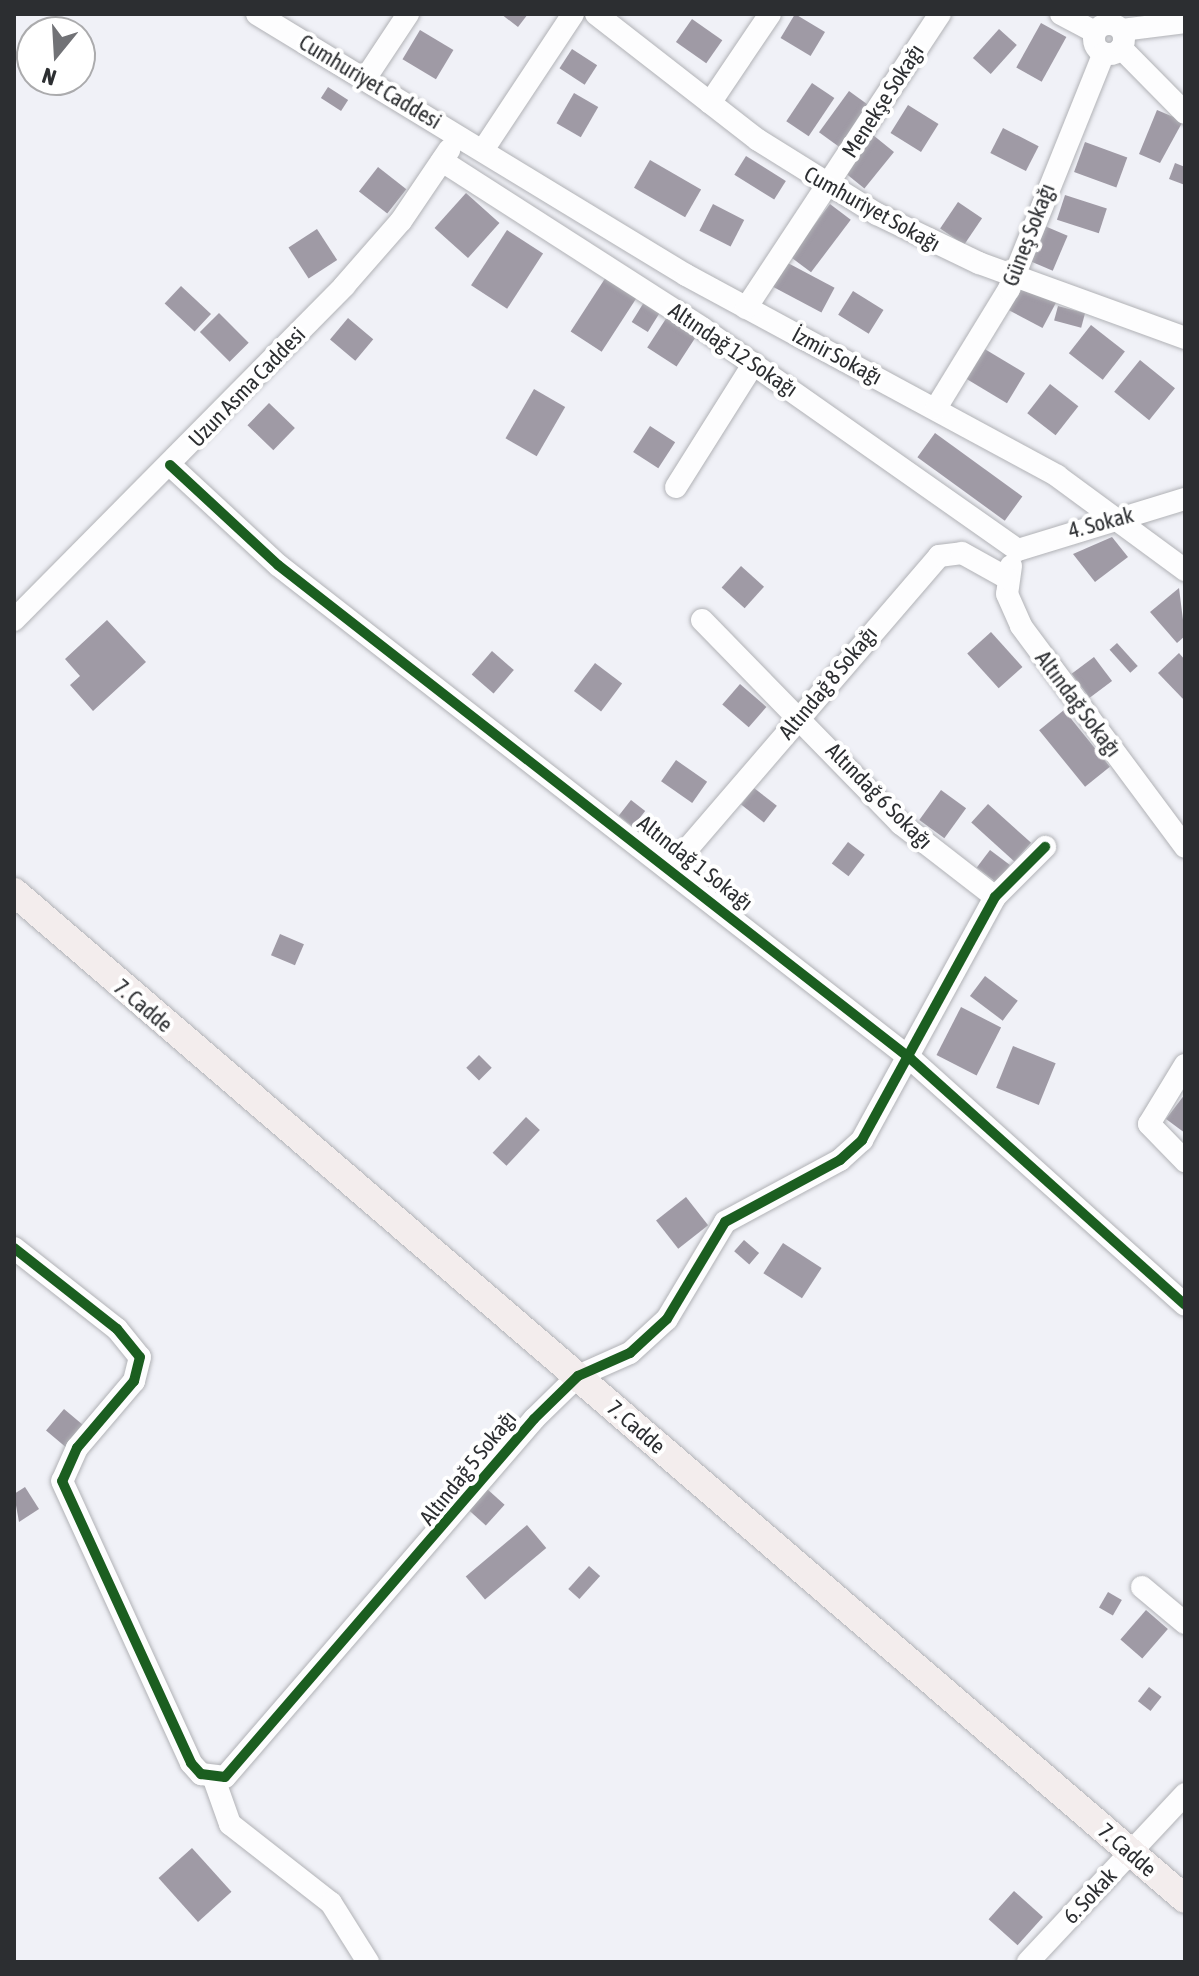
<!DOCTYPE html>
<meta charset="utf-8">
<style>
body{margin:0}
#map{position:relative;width:1199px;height:1976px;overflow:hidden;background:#f0f1f7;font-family:"Asap Condensed",sans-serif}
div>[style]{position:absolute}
.building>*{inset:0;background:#9f9aa5;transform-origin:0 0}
.roads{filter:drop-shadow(0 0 2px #b1b2b6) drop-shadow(0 0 2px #b1b2b6)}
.minor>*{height:22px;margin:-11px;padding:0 11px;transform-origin:11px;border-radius:11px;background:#fdfdfe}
.minor>.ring{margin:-11px;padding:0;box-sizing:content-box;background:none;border:22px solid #fdfdfe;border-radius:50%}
.major>*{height:28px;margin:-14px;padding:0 14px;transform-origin:14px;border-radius:14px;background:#f3eded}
.cycleway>*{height:10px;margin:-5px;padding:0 5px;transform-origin:5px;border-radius:5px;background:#1b5e20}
span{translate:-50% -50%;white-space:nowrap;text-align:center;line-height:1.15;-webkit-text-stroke:8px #fff;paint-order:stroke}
.street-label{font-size:22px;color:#2c2e31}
.frame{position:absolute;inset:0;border:16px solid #2c2e31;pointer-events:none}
.north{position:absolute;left:16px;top:16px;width:80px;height:80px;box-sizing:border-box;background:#fff;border:2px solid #ababad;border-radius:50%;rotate:198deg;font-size:22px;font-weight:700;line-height:32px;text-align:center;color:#2c2e31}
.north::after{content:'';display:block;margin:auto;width:28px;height:36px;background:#717276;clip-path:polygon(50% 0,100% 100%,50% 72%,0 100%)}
</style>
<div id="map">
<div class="building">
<div style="clip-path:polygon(501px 14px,528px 14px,518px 27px)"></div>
<div style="left:795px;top:14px;width:35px;height:28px;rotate:31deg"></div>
<div style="left:692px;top:19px;width:37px;height:28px;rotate:35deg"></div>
<div style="left:1041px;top:23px;width:29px;height:51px;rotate:29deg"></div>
<div style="left:999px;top:29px;width:24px;height:39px;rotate:42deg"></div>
<div style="left:420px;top:30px;width:39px;height:34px;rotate:31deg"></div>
<div style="left:572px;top:49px;width:30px;height:23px;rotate:33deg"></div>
<div style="left:812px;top:83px;width:27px;height:46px;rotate:34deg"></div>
<div style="left:328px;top:87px;width:24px;height:13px;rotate:33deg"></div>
<div style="left:849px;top:91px;width:26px;height:51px;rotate:36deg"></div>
<div style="left:574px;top:93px;width:28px;height:35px;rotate:30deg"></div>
<div style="left:908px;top:105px;width:36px;height:33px;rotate:32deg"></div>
<div style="clip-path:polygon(1157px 110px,1183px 121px,1160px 163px,1139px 154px)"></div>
<div style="left:1003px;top:128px;width:40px;height:28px;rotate:27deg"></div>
<div style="left:873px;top:135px;width:27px;height:47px;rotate:39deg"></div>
<div style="left:1085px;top:142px;width:45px;height:32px;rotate:20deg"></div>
<div style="left:746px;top:156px;width:47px;height:22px;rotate:32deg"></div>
<div style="left:650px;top:160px;width:59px;height:32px;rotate:30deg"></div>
<div style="clip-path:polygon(1175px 163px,1185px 167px,1185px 185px,1169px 179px)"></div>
<div style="left:378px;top:167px;width:36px;height:31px;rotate:38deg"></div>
<div style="left:466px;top:193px;width:45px;height:47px;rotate:42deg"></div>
<div style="left:1065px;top:195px;width:44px;height:26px;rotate:18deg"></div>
<div style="left:958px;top:202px;width:29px;height:32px;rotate:34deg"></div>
<div style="left:713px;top:204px;width:35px;height:30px;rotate:27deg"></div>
<div style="left:830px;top:204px;width:26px;height:66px;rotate:37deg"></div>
<div style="left:1040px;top:224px;width:30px;height:38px;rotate:23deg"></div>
<div style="left:317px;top:229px;width:37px;height:34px;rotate:57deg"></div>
<div style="left:507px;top:230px;width:43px;height:66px;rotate:33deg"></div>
<div style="left:786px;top:262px;width:55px;height:28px;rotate:28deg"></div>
<div style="left:606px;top:277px;width:37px;height:65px;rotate:33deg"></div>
<div style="left:1024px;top:282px;width:38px;height:32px;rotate:28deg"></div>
<div style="left:181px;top:286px;width:41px;height:24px;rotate:43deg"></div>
<div style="left:853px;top:291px;width:36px;height:28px;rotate:32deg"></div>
<div style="left:646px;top:299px;width:19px;height:27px;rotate:32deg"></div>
<div style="left:1058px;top:306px;width:28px;height:15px;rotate:15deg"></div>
<div style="left:219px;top:313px;width:42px;height:27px;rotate:45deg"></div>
<div style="left:669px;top:314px;width:35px;height:40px;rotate:33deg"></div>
<div style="left:348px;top:318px;width:33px;height:28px;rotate:40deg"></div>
<div style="left:1091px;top:325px;width:43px;height:36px;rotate:38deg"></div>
<div style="left:983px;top:348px;width:49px;height:35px;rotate:31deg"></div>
<div style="left:1140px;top:360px;width:45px;height:41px;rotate:39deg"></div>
<div style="left:1050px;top:384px;width:36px;height:37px;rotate:38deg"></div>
<div style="left:534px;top:389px;width:36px;height:57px;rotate:30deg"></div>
<div style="left:269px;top:403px;width:36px;height:31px;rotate:44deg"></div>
<div style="left:650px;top:426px;width:30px;height:31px;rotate:33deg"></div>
<div style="left:935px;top:433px;width:108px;height:30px;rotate:36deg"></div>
<div style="clip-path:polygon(1112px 537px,1128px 557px,1095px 582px,1073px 554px)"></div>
<div style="left:741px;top:566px;width:31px;height:29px;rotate:42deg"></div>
<div style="clip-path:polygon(1179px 588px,1185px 636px,1177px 643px,1150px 612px)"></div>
<div style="clip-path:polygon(107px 620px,146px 662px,93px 711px,70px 685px,80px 676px,65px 659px)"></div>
<div style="left:991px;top:632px;width:47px;height:32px;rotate:48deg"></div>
<div style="left:1117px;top:643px;width:31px;height:10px;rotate:48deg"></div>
<div style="left:492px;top:651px;width:29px;height:31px;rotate:41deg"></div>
<div style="clip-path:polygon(1179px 653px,1185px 660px,1185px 701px,1158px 673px)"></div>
<div style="left:1094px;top:657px;width:30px;height:28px;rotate:53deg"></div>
<div style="left:595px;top:663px;width:34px;height:35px;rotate:37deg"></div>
<div style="left:740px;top:684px;width:35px;height:27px;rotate:41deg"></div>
<div style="left:1064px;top:710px;width:73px;height:32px;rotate:51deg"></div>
<div style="left:676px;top:760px;width:38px;height:26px;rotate:35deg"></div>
<div style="left:754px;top:788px;width:29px;height:21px;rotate:38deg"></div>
<div style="left:941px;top:790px;width:31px;height:37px;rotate:36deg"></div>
<div style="left:631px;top:800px;width:18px;height:20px;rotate:38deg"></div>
<div style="left:988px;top:804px;width:58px;height:25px;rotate:42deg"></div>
<div style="left:848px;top:842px;width:21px;height:27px;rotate:37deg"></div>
<div style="left:990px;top:850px;width:25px;height:22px;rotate:37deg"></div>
<div style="left:280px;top:934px;width:26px;height:23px;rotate:23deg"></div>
<div style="left:985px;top:976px;width:41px;height:25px;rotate:37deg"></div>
<div style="left:961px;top:1007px;width:45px;height:54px;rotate:27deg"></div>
<div style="left:1013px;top:1046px;width:46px;height:45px;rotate:22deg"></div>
<div style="left:479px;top:1055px;width:18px;height:18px;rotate:45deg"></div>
<div style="clip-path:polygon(1185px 1094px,1185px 1133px,1166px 1119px)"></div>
<div style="left:526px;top:1117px;width:19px;height:49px;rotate:43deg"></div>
<div style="left:686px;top:1197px;width:36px;height:38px;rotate:52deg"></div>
<div style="left:744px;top:1240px;width:20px;height:15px;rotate:41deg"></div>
<div style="left:783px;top:1243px;width:46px;height:36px;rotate:33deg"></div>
<div style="left:64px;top:1409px;width:26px;height:28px;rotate:40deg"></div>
<div style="clip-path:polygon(25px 1487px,39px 1509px,19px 1522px,14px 1494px)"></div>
<div style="left:486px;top:1488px;width:25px;height:28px;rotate:42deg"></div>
<div style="left:527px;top:1525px;width:30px;height:80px;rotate:50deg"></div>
<div style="left:589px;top:1566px;width:15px;height:31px;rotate:42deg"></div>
<div style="left:1108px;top:1592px;width:16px;height:18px;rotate:30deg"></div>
<div style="left:1146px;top:1610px;width:29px;height:39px;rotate:41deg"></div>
<div style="left:1149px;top:1687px;width:16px;height:18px;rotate:38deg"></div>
<div style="left:192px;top:1848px;width:59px;height:45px;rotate:48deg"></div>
<div style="left:1014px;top:1891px;width:39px;height:38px;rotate:42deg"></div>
</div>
<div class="roads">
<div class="minor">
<div style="left:257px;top:14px;width:502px;rotate:31.32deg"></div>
<div style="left:686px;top:275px;width:422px;rotate:28.4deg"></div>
<div style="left:1057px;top:476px;width:159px;rotate:36.3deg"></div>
<div style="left:596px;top:14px;width:205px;rotate:37.9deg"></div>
<div style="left:758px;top:140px;width:140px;rotate:31.9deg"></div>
<div style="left:877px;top:214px;width:113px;rotate:25.7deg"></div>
<div style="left:979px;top:263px;width:219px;rotate:20deg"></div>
<div style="left:1061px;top:14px;width:38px;rotate:28deg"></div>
<div class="ring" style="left:1094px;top:24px;width:8px;height:8px"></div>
<div style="left:1122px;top:30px;width:64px;rotate:-7.2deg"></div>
<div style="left:1121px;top:48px;width:91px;rotate:45.4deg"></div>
<div style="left:365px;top:79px;width:78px;rotate:-56.5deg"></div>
<div style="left:710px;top:103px;width:107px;rotate:-56deg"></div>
<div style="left:483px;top:150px;width:163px;rotate:-56.5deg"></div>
<div style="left:442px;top:161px;width:309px;rotate:32.7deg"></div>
<div style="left:702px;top:328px;width:386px;rotate:35.1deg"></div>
<div style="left:746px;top:308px;width:352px;rotate:-56.6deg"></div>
<div style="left:936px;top:408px;width:140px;rotate:-58.5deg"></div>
<div style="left:1009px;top:289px;width:254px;rotate:-68.1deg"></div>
<div style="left:170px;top:465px;width:147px;rotate:42.8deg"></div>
<div style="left:278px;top:565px;width:803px;rotate:37.97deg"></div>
<div style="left:911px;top:1059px;width:368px;rotate:41.9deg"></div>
<div style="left:676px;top:487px;width:146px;rotate:-57.8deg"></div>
<div style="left:1018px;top:550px;width:175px;rotate:-17deg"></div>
<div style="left:1011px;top:566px;width:28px;rotate:98deg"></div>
<div style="left:1007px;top:594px;width:35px;rotate:66deg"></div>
<div style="left:1021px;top:626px;width:275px;rotate:53.4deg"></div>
<div style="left:14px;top:620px;width:470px;rotate:-45.3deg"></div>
<div style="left:344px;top:286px;width:86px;rotate:-48.8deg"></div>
<div style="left:401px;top:221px;width:86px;rotate:-55.9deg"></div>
<div style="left:702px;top:620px;width:285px;rotate:45.7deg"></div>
<div style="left:901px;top:824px;width:119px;rotate:37.8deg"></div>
<div style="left:670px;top:869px;width:413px;rotate:-49.3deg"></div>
<div style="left:939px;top:556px;width:23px;rotate:-7deg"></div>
<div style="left:962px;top:553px;width:51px;rotate:29.1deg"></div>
<div style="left:1185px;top:1065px;width:69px;rotate:121.4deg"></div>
<div style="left:1149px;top:1124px;width:52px;rotate:45.8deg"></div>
<div style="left:14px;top:1248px;width:131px;rotate:38.2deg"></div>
<div style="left:117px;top:1329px;width:36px;rotate:51deg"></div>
<div style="left:140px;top:1357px;width:25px;rotate:104deg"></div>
<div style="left:134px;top:1381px;width:88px;rotate:130.4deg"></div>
<div style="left:77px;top:1448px;width:36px;rotate:114deg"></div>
<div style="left:62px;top:1481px;width:310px;rotate:65.4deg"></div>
<div style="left:191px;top:1763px;width:15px;rotate:48deg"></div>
<div style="left:201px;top:1774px;width:24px;rotate:7deg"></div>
<div style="left:225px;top:1777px;width:473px;rotate:-49.2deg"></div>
<div style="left:534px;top:1419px;width:62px;rotate:-44.3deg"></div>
<div style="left:578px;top:1376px;width:57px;rotate:-23.9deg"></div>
<div style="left:630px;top:1353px;width:50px;rotate:-42.6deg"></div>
<div style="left:667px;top:1319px;width:113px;rotate:-59.1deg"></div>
<div style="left:725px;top:1222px;width:131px;rotate:-28.3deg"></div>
<div style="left:840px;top:1160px;width:30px;rotate:-42deg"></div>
<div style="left:862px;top:1140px;width:277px;rotate:-61.3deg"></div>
<div style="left:995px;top:897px;width:71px;rotate:-45deg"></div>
<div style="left:1142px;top:1587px;width:56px;rotate:39.9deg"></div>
<div style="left:214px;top:1779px;width:48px;rotate:70.4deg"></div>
<div style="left:230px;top:1824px;width:128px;rotate:38deg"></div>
<div style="left:331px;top:1903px;width:70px;rotate:57.9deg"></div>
<div style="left:1028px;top:1962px;width:230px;rotate:-46.9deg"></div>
</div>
<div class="major">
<div style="left:14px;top:892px;width:1544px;rotate:40.69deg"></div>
</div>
</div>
<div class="cycleway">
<div style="left:170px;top:465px;width:147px;rotate:42.8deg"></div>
<div style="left:278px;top:565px;width:803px;rotate:37.97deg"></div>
<div style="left:911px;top:1059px;width:368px;rotate:41.9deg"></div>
<div style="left:14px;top:1248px;width:131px;rotate:38.2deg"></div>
<div style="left:117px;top:1329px;width:36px;rotate:51deg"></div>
<div style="left:140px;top:1357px;width:25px;rotate:104deg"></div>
<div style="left:134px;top:1381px;width:88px;rotate:130.4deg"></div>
<div style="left:77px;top:1448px;width:36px;rotate:114deg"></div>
<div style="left:62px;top:1481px;width:310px;rotate:65.4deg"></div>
<div style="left:191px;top:1763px;width:15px;rotate:48deg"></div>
<div style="left:201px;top:1774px;width:24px;rotate:7deg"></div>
<div style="left:225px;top:1777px;width:473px;rotate:-49.2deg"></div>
<div style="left:534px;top:1419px;width:62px;rotate:-44.3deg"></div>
<div style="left:578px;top:1376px;width:57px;rotate:-23.9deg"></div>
<div style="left:630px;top:1353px;width:50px;rotate:-42.6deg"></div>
<div style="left:667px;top:1319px;width:113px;rotate:-59.1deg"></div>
<div style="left:725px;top:1222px;width:131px;rotate:-28.3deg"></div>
<div style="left:840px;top:1160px;width:30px;rotate:-42deg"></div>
<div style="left:862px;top:1140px;width:277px;rotate:-61.3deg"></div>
<div style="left:995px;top:897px;width:71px;rotate:-45deg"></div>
</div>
<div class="street-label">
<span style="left:370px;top:82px;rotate:31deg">Cumhuriyet Caddesi</span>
<span style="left:883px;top:101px;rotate:-57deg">Menekşe Sokağı</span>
<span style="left:872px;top:209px;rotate:29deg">Cumhuriyet Sokağı</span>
<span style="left:1029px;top:235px;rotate:-69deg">Güneş Sokağı</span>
<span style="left:733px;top:350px;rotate:34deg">Altındağ 12 Sokağı</span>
<span style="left:837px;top:356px;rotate:28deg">İzmir Sokağı</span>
<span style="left:247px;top:387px;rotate:-46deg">Uzun Asma Caddesi</span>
<span style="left:1101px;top:523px;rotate:-15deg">4. Sokak</span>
<span style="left:828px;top:683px;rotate:-50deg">Altındağ 8 Sokağı</span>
<span style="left:1078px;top:704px;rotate:53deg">Altındağ Sokağı</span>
<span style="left:879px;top:796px;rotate:45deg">Altındağ 6 Sokağı</span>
<span style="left:695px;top:863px;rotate:38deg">Altındağ 1 Sokağı</span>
<span style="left:143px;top:1006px;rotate:40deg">7. Cadde</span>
<span style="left:636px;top:1427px;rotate:41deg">7. Cadde</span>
<span style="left:468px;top:1468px;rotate:-51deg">Altındağ 5 Sokağı</span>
<span style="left:1127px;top:1850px;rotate:41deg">7. Cadde</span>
<span style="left:1090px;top:1896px;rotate:-47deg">6. Sokak</span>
</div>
<div class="frame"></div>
<div class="north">N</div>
</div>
